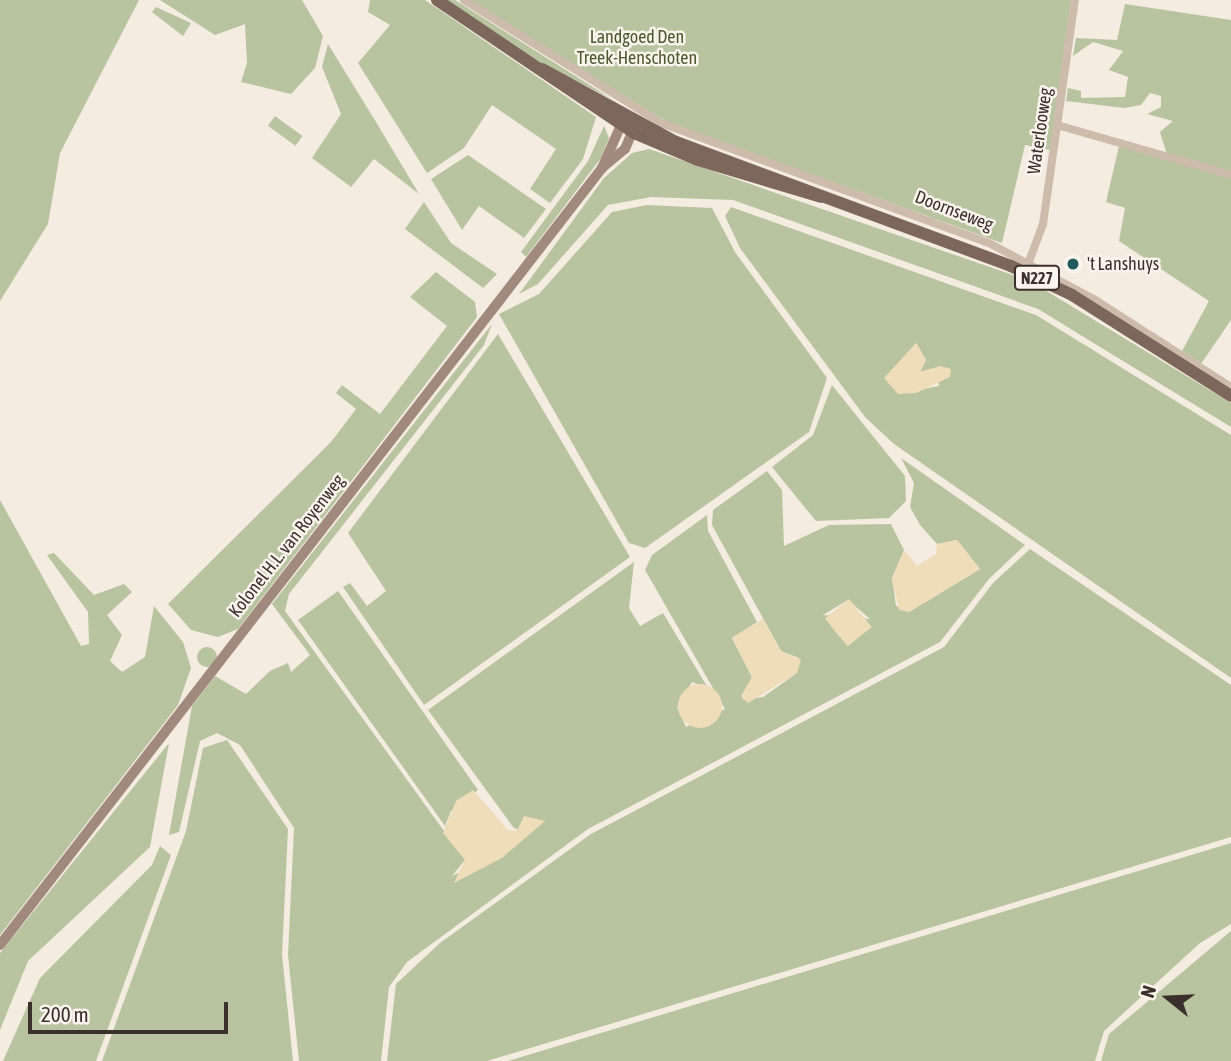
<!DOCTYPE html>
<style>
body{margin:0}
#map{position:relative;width:1231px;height:1061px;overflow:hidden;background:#f4ebe1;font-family:"Asap Condensed",sans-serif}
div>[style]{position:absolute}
.green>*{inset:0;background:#b8c4a0;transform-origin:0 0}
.round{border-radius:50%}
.sand>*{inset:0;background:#efdcb8;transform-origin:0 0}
.street>*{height:8px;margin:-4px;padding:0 4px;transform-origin:4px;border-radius:4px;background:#cdbbac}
.secondary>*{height:10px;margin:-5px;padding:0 5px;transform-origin:5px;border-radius:5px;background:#a18a7d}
.primary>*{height:12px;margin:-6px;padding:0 6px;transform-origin:6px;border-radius:6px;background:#7d675c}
.dots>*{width:19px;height:19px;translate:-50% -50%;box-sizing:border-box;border:4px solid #fbf5ee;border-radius:50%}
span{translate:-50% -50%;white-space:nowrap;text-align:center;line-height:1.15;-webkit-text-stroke:5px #fbf5ee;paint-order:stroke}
.shield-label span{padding:2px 5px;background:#fbf5ee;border:2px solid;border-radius:5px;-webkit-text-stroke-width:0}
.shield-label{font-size:16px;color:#3b302b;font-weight:700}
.park-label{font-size:18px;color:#4a5a2e}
.street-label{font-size:18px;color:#3b302b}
.poi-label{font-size:18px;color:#3b302b}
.left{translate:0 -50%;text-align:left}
.north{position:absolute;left:1133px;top:963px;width:70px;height:70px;-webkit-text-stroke:5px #fbf5ee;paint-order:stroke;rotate:288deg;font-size:19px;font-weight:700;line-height:28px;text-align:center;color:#3b302b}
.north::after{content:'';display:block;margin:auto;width:24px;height:32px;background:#3b302b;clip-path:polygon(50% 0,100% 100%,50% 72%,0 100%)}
.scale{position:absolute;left:28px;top:1002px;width:200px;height:32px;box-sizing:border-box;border:4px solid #3b302b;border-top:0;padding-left:9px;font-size:21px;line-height:24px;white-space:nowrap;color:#3b302b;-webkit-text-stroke:5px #fbf5ee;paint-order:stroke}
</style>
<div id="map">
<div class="green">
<div style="clip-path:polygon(0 0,139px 0,60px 153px,48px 224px,0 301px)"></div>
<div style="clip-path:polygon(160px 0,302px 0,323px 36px,315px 68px,291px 94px,241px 82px,247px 63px,245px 24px,215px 35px)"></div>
<div style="clip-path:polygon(370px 0,425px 0,596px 117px,583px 159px,550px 203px,530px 189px,556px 149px,492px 105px,464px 148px,427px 173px,358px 63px,390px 25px,368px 12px)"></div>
<div style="clip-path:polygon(442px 0,455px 0,612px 99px,541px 63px)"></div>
<div style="clip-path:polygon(467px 0,1071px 0,1050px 150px,1025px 145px,1002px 243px,669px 123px)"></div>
<div style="clip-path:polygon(1125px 4px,1231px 20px,1231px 173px,1167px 155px,1160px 132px,1173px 121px,1147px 114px,1161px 107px,1161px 96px,1150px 93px,1141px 105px,1124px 108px,1066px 101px,1068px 88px,1081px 91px,1081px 98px,1125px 97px,1128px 77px,1109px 70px,1123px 51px,1093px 42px,1073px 56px,1076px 38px,1117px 40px)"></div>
<div style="clip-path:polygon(156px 7px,191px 23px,183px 36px,152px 12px)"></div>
<div style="clip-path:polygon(328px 44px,376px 122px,419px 194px,374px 159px,351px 187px,312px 158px,341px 114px,322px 67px)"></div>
<div style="left:275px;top:116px;width:34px;height:12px;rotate:36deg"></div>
<div style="clip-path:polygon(604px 126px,609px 138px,601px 158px,526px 257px,521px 252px,588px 161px)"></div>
<div style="clip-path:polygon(1119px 146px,1231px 178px,1231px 320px,1201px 364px,1182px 351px,1209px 301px,1119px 241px,1125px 208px,1106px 202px)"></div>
<div style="clip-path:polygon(649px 149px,1030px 281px,1231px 403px,1231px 427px,1038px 309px,733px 200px,651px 197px,608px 205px,538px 284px,519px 294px,604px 178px,632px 153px)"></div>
<div style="clip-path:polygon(468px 155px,546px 209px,524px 238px,479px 206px,462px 230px,431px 179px)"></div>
<div style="clip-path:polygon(424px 202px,451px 243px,497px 274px,483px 288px,405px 229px)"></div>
<div style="clip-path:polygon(647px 205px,712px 208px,735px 252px,827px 378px,809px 432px,645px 548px,629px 543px,499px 314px,539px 294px,612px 212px)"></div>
<div style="clip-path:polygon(evenodd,731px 207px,1036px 315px,1231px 435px,1231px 678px,894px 444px,865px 417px,740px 248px,725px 216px,731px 207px,916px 343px,926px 360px,920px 372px,936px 368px,939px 386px,898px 394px,916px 343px)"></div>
<div style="clip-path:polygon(436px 272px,475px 302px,477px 317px,238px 629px,218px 637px,191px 630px,168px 604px,331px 442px,356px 409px,336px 393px,342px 385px,380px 414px,447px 326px,410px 297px)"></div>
<div style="clip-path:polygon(evenodd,492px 324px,484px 345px,289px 594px,285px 611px,465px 860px,452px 876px,515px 847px,525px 834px,513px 827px,428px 710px,634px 562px,629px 608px,640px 626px,663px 613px,708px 688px,692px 682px,677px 707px,686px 727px,725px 709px,645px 570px,652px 555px,707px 515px,708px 531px,757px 622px,732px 638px,752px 677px,743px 700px,763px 697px,797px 673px,799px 658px,781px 651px,712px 525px,713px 510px,767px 471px,782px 490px,784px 546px,829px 525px,891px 524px,904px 550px,892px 578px,896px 606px,909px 612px,980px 569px,957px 540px,937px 544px,920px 525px,910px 507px,914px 483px,901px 458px,1025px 545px,989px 579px,940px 642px,588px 829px,407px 962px,389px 987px,381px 1061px,299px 1061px,288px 955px,294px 828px,240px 745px,217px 733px,200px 741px,179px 832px,169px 835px,192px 706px,215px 676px,246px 694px,270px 671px,288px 663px,291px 672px,310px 655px,272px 604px,492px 324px,848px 600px,870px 619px,823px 615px,848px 600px)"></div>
<div style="clip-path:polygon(498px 334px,630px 557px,424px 705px,343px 587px,350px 583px,367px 606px,386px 591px,348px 533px)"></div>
<div style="clip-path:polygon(832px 385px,905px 476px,906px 501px,889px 518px,816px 521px,772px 467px,813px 435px)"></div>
<div style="clip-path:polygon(0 500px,81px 646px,89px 644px,88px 612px,47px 555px,54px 553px,94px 595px,124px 584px,132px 592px,107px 615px,122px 635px,110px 661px,122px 672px,145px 657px,154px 606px,183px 642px,191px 668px,178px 705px,0 935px)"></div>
<div style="clip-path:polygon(1030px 549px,1231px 685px,1231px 837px,487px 1061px,387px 1061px,396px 984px,440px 943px,591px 834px,944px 647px,993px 583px)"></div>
<div style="clip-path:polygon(338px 591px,478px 790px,451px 811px,445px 826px,298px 620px)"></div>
<div class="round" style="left:197px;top:647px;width:20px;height:20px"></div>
<div style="clip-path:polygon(227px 740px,288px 829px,282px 955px,293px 1061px,102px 1061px,186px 831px,203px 748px)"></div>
<div style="clip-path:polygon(169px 743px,150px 847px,28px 961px,0 1030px,0 953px)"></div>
<div style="clip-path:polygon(1231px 843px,1231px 924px,1200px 943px,1104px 1031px,1095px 1061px,508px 1061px)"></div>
<div style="clip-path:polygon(160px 846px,171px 855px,96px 1061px,3px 1061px,40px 978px,152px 865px)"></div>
<div style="clip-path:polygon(1231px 931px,1231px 1061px,1101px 1061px,1109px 1034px)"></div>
</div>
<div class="sand">
<div style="clip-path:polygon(916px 343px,926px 360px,920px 372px,940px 366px,951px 369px,950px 377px,916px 393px,898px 394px,884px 378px)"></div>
<div style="clip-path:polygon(957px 540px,980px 569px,909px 612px,899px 610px,892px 579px,904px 550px,917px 566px,936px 554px,937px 544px)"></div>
<div style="left:849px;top:599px;width:36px;height:31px;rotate:51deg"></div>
<div style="clip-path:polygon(763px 619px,781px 651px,801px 660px,797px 673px,748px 703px,741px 696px,752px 677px,732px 638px)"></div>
<div class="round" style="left:678px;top:684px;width:44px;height:44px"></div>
<div style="clip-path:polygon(473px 790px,508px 830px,517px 831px,524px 816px,545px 821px,502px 858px,454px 883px,465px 860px,443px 833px,456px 801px)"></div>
</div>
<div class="street">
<div style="left:464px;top:0;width:232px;rotate:32deg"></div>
<div style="left:661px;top:123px;width:349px;rotate:20.1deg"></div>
<div style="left:989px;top:243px;width:123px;rotate:28.2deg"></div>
<div style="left:1097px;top:301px;width:159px;rotate:32.7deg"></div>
<div style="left:1057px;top:125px;width:181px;rotate:16deg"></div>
<div style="left:1028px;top:264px;width:43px;rotate:-69.4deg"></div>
<div style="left:1043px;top:224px;width:226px;rotate:-81.9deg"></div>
</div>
<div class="secondary">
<div style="left:0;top:945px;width:983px;rotate:-52.23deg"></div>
<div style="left:602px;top:168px;width:30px;rotate:-40deg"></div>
<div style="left:625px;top:149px;width:28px;rotate:-67deg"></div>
<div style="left:636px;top:123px;width:15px;rotate:172deg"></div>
<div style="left:621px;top:125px;width:47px;rotate:113.8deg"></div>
</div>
<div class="primary">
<div style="left:437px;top:0;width:238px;rotate:34deg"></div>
<div style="left:634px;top:133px;width:69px;rotate:22.9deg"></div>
<div style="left:698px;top:160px;width:128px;rotate:16.7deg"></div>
<div style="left:542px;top:69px;width:153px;rotate:28.6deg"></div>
<div style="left:676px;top:142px;width:357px;rotate:20.3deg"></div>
<div style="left:1011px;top:266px;width:68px;rotate:25.4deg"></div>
<div style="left:1072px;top:295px;width:188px;rotate:32.4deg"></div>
</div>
<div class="dots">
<div style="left:1073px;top:264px;background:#1f5a5e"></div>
</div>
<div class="shield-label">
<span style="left:1037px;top:278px">N227</span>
</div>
<div class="park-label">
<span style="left:637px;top:48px">Landgoed Den<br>Treek-Henschoten</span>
</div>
<div class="street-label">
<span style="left:1040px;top:131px;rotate:-82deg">Waterlooweg</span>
<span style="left:954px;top:211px;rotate:21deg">Doornseweg</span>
<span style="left:287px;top:546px;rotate:-52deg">Kolonel H.L. van Royenweg</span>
</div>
<div class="poi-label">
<span class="left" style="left:1087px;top:264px">'t Lanshuys</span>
</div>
<div class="north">N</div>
<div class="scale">200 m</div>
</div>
